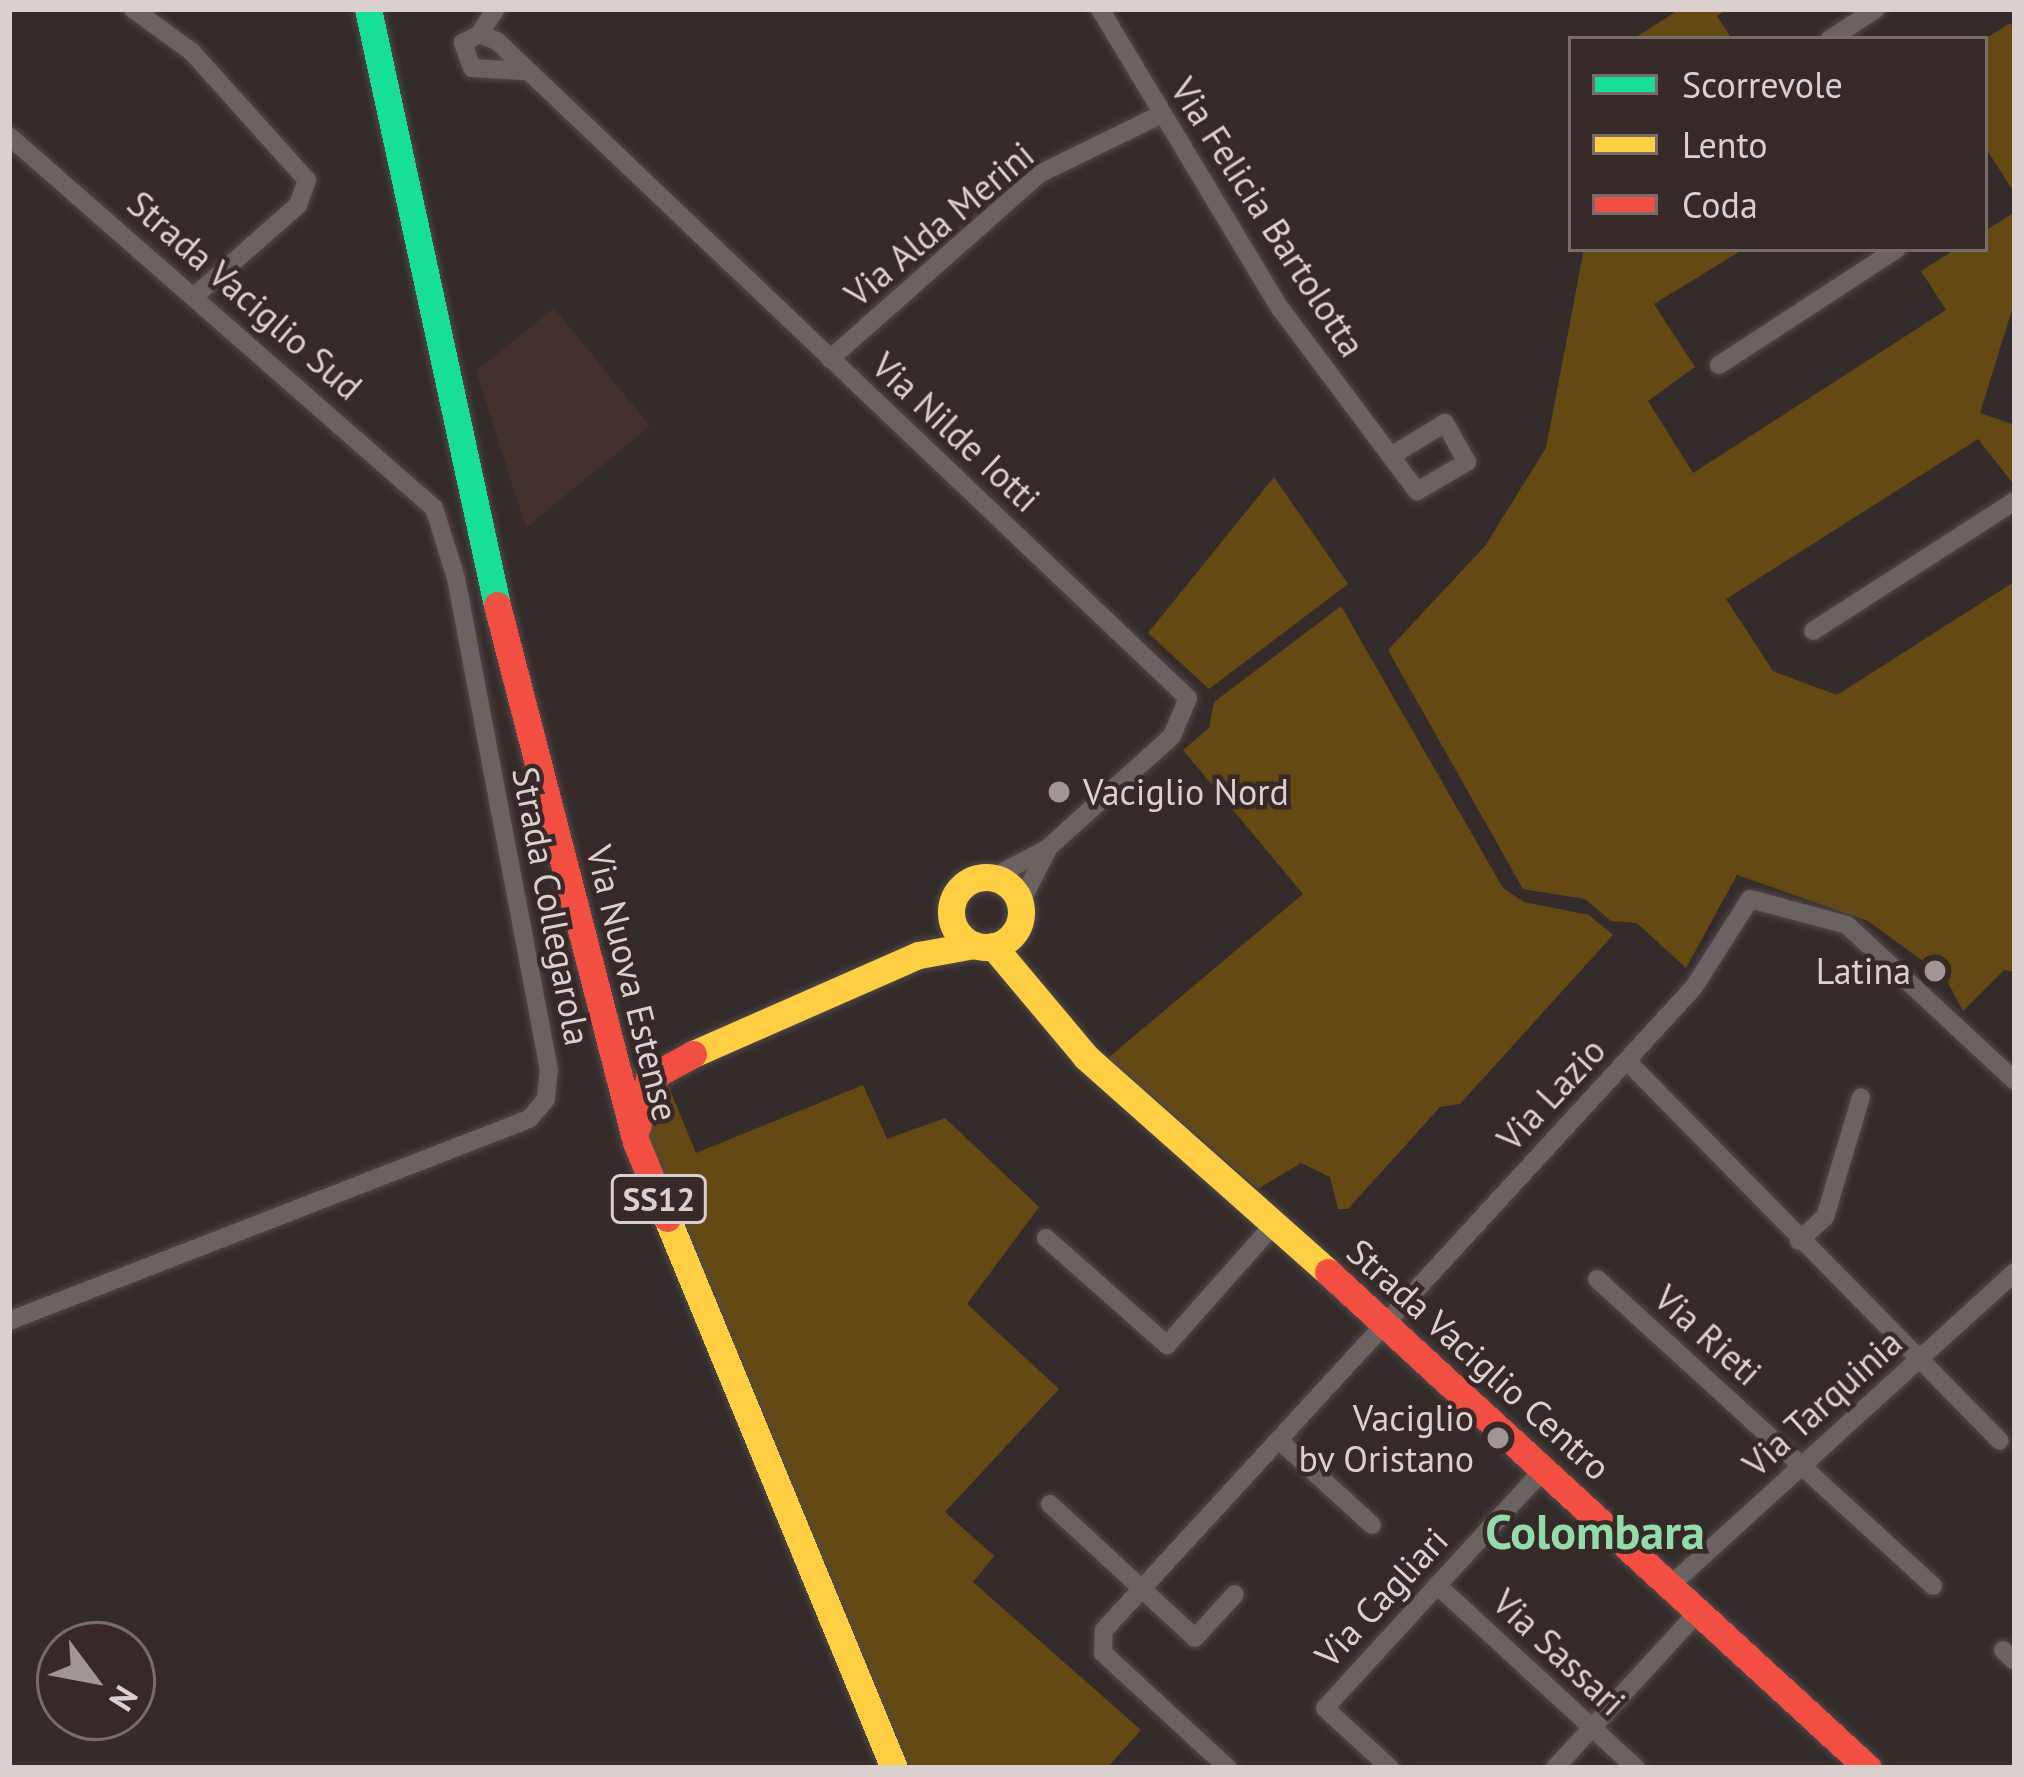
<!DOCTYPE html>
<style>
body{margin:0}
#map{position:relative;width:2024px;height:1777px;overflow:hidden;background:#342c2a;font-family:"PT Sans",sans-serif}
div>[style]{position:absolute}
.built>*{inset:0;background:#44302d}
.green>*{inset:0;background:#644913}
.roads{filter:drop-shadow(0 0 3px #504948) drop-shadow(0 0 3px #504948)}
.street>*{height:18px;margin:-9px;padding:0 9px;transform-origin:9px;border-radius:9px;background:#6a6361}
.fast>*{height:27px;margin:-13.5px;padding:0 13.5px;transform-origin:13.5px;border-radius:13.5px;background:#16e098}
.slow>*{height:27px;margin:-13.5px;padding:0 13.5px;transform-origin:13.5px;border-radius:13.5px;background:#ffcf43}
.slow>.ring{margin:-13.5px;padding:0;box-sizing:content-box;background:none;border:27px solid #ffcf43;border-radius:50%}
.jam>*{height:27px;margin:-13.5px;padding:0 13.5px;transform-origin:13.5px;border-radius:13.5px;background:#f24e42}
.dots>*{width:33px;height:33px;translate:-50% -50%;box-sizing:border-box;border:6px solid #372927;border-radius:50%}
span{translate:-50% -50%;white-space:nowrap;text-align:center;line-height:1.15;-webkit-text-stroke:9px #372927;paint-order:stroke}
.shield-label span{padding:3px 9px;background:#372927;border:3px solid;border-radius:9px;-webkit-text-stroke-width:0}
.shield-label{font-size:33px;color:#dad0ce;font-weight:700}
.street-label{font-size:36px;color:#dad0ce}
.poi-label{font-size:36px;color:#dad0ce}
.left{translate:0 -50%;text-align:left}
.right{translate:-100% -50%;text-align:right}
.district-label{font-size:48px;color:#93dba9;font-weight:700}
.frame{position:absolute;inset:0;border:12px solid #dad0ce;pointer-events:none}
.legend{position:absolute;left:1568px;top:36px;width:420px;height:216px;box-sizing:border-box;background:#372927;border:3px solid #786c6a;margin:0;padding:15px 21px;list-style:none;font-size:36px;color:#dad0ce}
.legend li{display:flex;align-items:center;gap:24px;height:60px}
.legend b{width:60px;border:3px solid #786c6a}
.north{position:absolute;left:36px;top:1621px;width:120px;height:120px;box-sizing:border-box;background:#372927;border:3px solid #786c6a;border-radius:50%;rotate:122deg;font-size:33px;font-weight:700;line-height:48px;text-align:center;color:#dad0ce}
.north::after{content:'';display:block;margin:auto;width:42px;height:54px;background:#a09795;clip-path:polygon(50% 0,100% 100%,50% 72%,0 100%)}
</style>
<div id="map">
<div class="built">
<div style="clip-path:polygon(554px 308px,650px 426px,526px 528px,476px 371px)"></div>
</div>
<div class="green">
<div style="clip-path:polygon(1680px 9px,1727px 9px,1717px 16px,1732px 39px,1633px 39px)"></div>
<div style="clip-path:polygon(2010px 23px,2015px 30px,2015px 194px,1985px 147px,1985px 39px)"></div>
<div style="clip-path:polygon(2015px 212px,2015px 300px,1980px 413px,2015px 425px,2015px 486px,1978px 439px,1726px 599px,1773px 671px,1837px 695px,2014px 582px,2015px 972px,2004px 970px,1963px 1011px,1945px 977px,1868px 921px,1737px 875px,1686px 968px,1637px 923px,1611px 921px,1585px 899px,1523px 889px,1388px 650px,1485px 546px,1546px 448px,1584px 249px,1744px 249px,1654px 304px,1695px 367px,1648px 401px,1693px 473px,1946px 310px,1921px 271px,1956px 249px,1985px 249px,1985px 231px)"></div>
<div style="clip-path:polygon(1274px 477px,1348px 584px,1209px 689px,1148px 633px)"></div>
<div style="clip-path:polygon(1341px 606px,1503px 888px,1524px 902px,1589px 915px,1613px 935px,1460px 1104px,1440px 1107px,1348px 1209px,1338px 1209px,1330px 1177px,1301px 1163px,1258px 1189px,1108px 1058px,1303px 894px,1183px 750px,1209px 728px,1214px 702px)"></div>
<div style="clip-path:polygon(666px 1080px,696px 1153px,863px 1085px,887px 1139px,945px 1118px,1039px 1207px,967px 1304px,1059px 1389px,945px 1512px,994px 1556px,973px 1582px,1141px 1730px,1107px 1768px,905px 1768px,642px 1150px)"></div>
</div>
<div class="roads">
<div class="street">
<div style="left:133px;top:9px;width:73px;rotate:36.1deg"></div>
<div style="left:192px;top:52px;width:172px;rotate:48.1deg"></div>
<div style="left:307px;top:180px;width:27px;rotate:110deg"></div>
<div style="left:298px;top:205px;width:136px;rotate:138.6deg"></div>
<div style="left:1100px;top:9px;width:349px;rotate:59deg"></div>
<div style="left:1280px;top:308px;width:229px;rotate:53.2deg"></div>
<div style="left:1417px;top:491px;width:58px;rotate:-30.1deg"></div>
<div style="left:1467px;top:462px;width:45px;rotate:-119.4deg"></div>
<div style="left:1445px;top:423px;width:63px;rotate:148.6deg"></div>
<div style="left:479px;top:34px;width:30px;rotate:-56deg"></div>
<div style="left:1830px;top:39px;width:55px;rotate:-33.1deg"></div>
<div style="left:523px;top:71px;width:51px;rotate:-176.6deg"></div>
<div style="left:472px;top:68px;width:27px;rotate:-110deg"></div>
<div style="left:463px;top:43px;width:18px;rotate:-29deg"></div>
<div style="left:479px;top:34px;width:19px;rotate:21deg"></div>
<div style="left:497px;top:41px;width:953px;rotate:43.56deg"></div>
<div style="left:1188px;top:698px;width:41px;rotate:112.8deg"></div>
<div style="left:1172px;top:736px;width:166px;rotate:137.9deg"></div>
<div style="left:1049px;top:847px;width:64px;rotate:117deg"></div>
<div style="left:9px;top:136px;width:565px;rotate:41.2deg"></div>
<div style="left:434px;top:508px;width:73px;rotate:72.6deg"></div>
<div style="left:456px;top:578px;width:500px;rotate:79.3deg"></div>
<div style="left:549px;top:1069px;width:30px;rotate:96deg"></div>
<div style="left:546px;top:1099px;width:26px;rotate:130deg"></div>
<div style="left:529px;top:1119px;width:558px;rotate:158.77deg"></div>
<div style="left:830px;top:359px;width:279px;rotate:-41.5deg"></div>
<div style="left:1039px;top:174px;width:135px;rotate:-26deg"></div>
<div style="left:1719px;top:365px;width:212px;rotate:-33.1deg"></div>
<div style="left:1813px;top:631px;width:240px;rotate:-32.8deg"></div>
<div style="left:993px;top:877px;width:59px;rotate:-27.4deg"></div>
<div style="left:1627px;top:1061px;width:532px;rotate:45.53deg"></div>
<div style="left:1046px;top:1238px;width:162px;rotate:41.5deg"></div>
<div style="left:1167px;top:1345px;width:162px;rotate:-48.5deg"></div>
<div style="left:1799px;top:1241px;width:35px;rotate:-43deg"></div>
<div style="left:1825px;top:1217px;width:125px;rotate:-73.3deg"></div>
<div style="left:1597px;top:1279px;width:455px;rotate:42.4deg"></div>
<div style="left:1279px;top:1440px;width:126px;rotate:42.4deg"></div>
<div style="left:1050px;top:1504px;width:197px;rotate:42.7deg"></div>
<div style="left:1195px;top:1638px;width:59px;rotate:-47.7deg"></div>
<div style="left:1672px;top:1584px;width:464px;rotate:-42.3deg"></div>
<div style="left:1437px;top:1585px;width:270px;rotate:42.6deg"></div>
<div style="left:2003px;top:1650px;width:16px;rotate:43deg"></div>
<div style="left:1228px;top:1768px;width:170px;rotate:-137.4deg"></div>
<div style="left:1103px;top:1653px;width:23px;rotate:-88deg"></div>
<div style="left:1104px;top:1630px;width:873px;rotate:-47.46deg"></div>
<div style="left:1694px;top:987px;width:104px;rotate:-57.5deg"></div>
<div style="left:1750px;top:899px;width:100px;rotate:15deg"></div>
<div style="left:1847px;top:925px;width:229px;rotate:42.9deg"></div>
<div style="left:1390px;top:1768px;width:88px;rotate:-137.3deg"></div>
<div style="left:1325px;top:1708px;width:328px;rotate:-47.5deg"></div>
<div style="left:1555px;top:1768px;width:214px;rotate:-47.5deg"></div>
</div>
<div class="fast">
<div style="left:368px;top:9px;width:610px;rotate:77.79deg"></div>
</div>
<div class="slow">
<div class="ring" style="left:951px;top:877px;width:43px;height:43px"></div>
<div style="left:993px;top:946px;width:145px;rotate:50deg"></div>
<div style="left:1086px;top:1057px;width:324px;rotate:41.6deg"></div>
<div style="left:693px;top:1054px;width:247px;rotate:-23.7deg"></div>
<div style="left:919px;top:955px;width:56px;rotate:-10.3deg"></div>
<div style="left:667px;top:1218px;width:595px;rotate:67.57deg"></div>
</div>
<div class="jam">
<div style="left:497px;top:605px;width:555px;rotate:75.49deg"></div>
<div style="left:636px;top:1142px;width:82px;rotate:67.8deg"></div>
<div style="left:637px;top:1127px;width:50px;rotate:-76.2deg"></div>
<div style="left:649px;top:1078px;width:50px;rotate:-28.6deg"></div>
<div style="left:1328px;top:1272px;width:733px;rotate:42.57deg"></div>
</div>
</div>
<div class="dots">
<div style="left:1059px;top:792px;background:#a09795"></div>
<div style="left:1935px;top:971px;background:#a09795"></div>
<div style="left:1498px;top:1438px;background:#a09795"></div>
</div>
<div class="shield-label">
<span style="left:659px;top:1199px">SS12</span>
</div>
<div class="street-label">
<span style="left:1268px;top:217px;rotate:57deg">Via Felicia Bartolotta</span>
<span style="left:939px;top:224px;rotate:-40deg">Via Alda Merini</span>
<span style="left:245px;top:295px;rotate:41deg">Strada Vaciglio Sud</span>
<span style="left:956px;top:432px;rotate:43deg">Via Nilde Iotti</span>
<span style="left:552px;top:906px;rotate:79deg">Strada Collegarola</span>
<span style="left:633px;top:983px;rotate:76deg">Via Nuova Estense</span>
<span style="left:1551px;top:1094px;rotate:-47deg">Via Lazio</span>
<span style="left:1708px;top:1335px;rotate:42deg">Via Rieti</span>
<span style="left:1479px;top:1359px;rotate:42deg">Strada Vaciglio Centro</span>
<span style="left:1822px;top:1403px;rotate:-42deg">Via Tarquinia</span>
<span style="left:1381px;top:1597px;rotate:-47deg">Via Cagliari</span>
<span style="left:1559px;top:1652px;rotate:43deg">Via Sassari</span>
</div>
<div class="poi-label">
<span class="left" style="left:1083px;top:792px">Vaciglio Nord</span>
<span class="right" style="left:1911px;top:971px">Latina</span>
<span class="right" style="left:1474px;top:1438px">Vaciglio<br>bv Oristano</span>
</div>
<div class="district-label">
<span style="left:1595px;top:1532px">Colombara</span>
</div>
<div class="frame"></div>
<ul class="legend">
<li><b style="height:15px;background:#16e098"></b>Scorrevole</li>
<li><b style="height:15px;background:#ffcf43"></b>Lento</li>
<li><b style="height:15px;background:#f24e42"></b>Coda</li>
</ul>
<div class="north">N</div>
</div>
